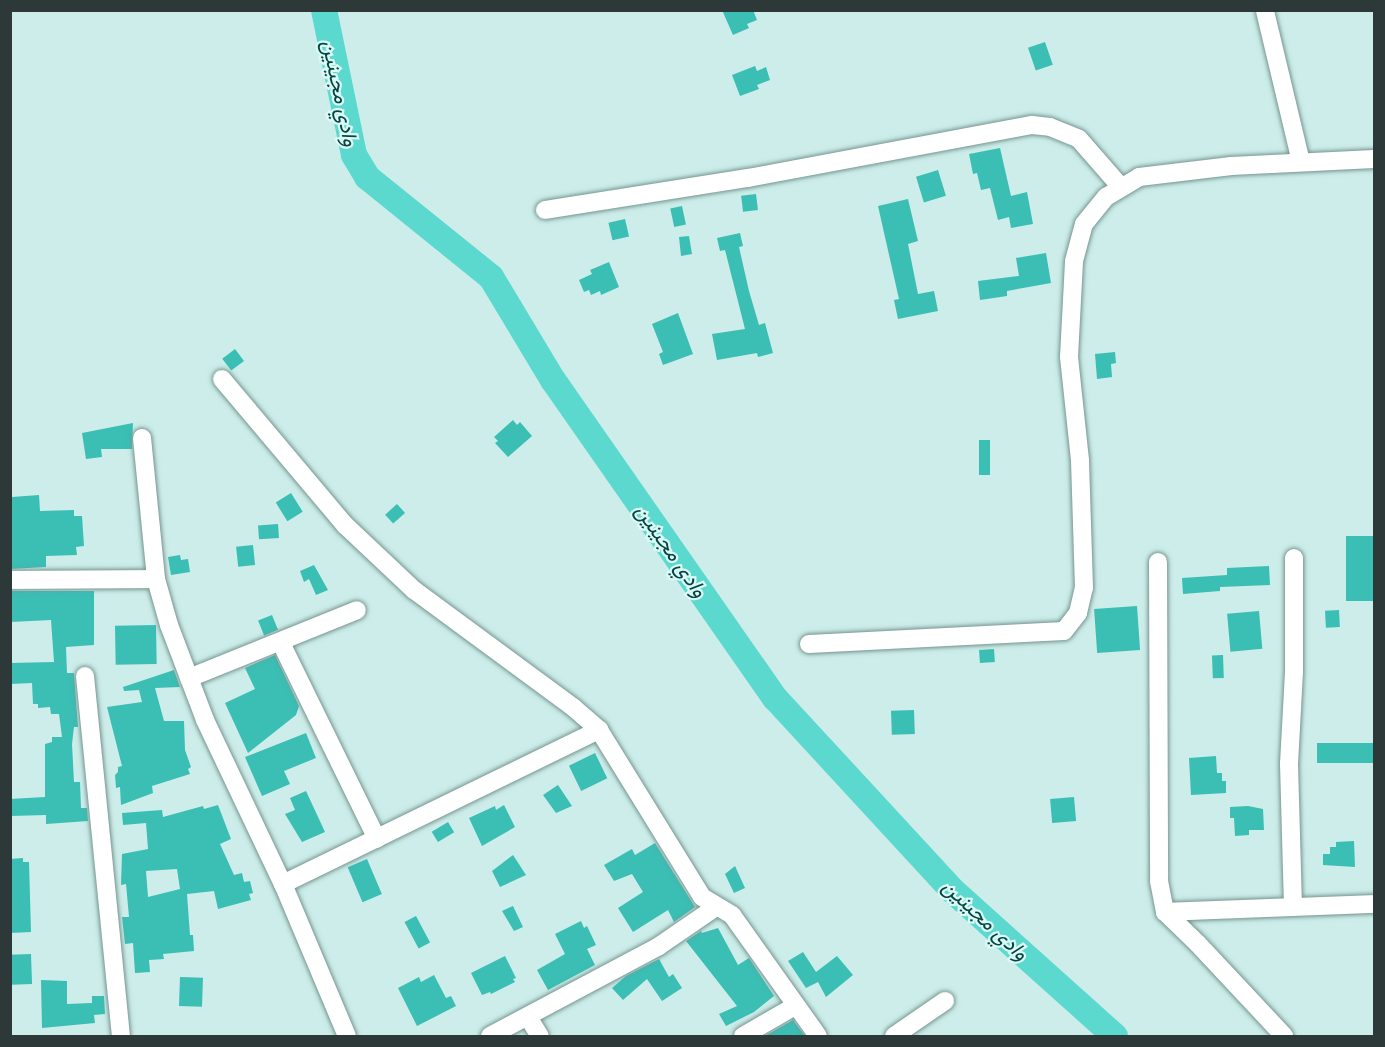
<!DOCTYPE html>
<meta charset="utf-8">
<style>
body{margin:0}
#map{position:relative;width:1385px;height:1047px;overflow:hidden;background:#ccede9;font-family:"Golos Text",Vazirmatn,sans-serif}
div>[style]{position:absolute}
.river>*{height:26px;margin:-13px;padding:0 13px;transform-origin:13px;border-radius:13px;background:#5cd9ce}
.building>*{inset:0;background:#3bbeb4;transform-origin:0 0}
.roads{filter:drop-shadow(0 0 2px #769591) drop-shadow(0 0 2px #769591)}
.minor>*{height:18px;margin:-9px;padding:0 9px;transform-origin:9px;border-radius:9px;background:#fff}
span{translate:-50% -50%;white-space:nowrap;text-align:center;line-height:1.15;-webkit-text-stroke:4.5px #d9faf6;paint-order:stroke}
.water-label{font-size:21px;color:#094440;font-style:italic}
.frame{position:absolute;inset:0;border:12px solid #2c3938;pointer-events:none}
</style>
<div id="map">
<div class="river">
<div style="left:324px;top:10px;width:148px;rotate:78.3deg"></div>
<div style="left:354px;top:155px;width:26px;rotate:59deg"></div>
<div style="left:367px;top:177px;width:159px;rotate:38.9deg"></div>
<div style="left:491px;top:277px;width:120px;rotate:59deg"></div>
<div style="left:553px;top:380px;width:388px;rotate:55.1deg"></div>
<div style="left:775px;top:698px;width:261px;rotate:47.3deg"></div>
<div style="left:952px;top:890px;width:219px;rotate:41.9deg"></div>
</div>
<div class="building">
<div style="clip-path:polygon(722px 10px,753px 10px,757px 20px,747px 24px,749px 28px,733px 35px)"></div>
<div style="left:1045px;top:42px;width:24px;height:18px;rotate:71deg"></div>
<div style="clip-path:polygon(755px 66px,757px 71px,766px 67px,770px 80px,757px 85px,759px 89px,740px 96px,732px 75px)"></div>
<div style="clip-path:polygon(1000px 148px,1011px 196px,1027px 192px,1033px 224px,1011px 228px,1009px 217px,998px 220px,990px 188px,981px 190px,977px 173px,973px 174px,969px 154px)"></div>
<div style="left:938px;top:170px;width:27px;height:23px;rotate:73deg"></div>
<div style="left:756px;top:194px;width:16px;height:15px;rotate:83deg"></div>
<div style="clip-path:polygon(908px 199px,918px 241px,908px 244px,918px 294px,934px 291px,938px 311px,898px 319px,894px 300px,899px 299px,878px 206px)"></div>
<div style="left:682px;top:206px;width:19px;height:12px;rotate:78deg"></div>
<div style="left:625px;top:219px;width:18px;height:17px;rotate:77deg"></div>
<div style="clip-path:polygon(740px 233px,743px 246px,739px 247px,749px 291px,759px 325px,765px 323px,773px 353px,758px 357px,757px 353px,717px 360px,712px 334px,745px 329px,725px 250px,720px 251px,717px 238px)"></div>
<div style="clip-path:polygon(689px 236px,692px 254px,681px 256px,679px 237px)"></div>
<div style="clip-path:polygon(1046px 253px,1051px 283px,1007px 291px,1007px 296px,980px 300px,978px 281px,1019px 276px,1016px 258px)"></div>
<div style="clip-path:polygon(609px 262px,619px 287px,601px 295px,600px 291px,591px 295px,589px 290px,584px 292px,579px 280px,592px 274px,590px 270px)"></div>
<div style="clip-path:polygon(678px 313px,693px 354px,663px 365px,659px 354px,663px 352px,652px 324px)"></div>
<div style="left:235px;top:349px;width:15px;height:16px;rotate:53deg"></div>
<div style="clip-path:polygon(1115px 352px,1116px 363px,1111px 364px,1112px 377px,1097px 379px,1095px 354px)"></div>
<div style="clip-path:polygon(513px 420px,517px 425px,520px 422px,532px 436px,508px 457px,495px 443px,498px 441px,494px 437px)"></div>
<div style="clip-path:polygon(133px 423px,132px 449px,101px 449px,102px 457px,86px 459px,82px 433px)"></div>
<div style="left:979px;top:440px;width:11px;height:35px"></div>
<div style="left:291px;top:493px;width:22px;height:18px;rotate:58deg"></div>
<div style="clip-path:polygon(39px 495px,40px 511px,74px 510px,74px 516px,82px 516px,84px 546px,76px 547px,77px 555px,46px 556px,46px 567px,10px 569px,12px 497px)"></div>
<div style="left:397px;top:504px;width:12px;height:16px;rotate:48deg"></div>
<div style="left:278px;top:524px;width:14px;height:20px;rotate:86deg"></div>
<div style="left:1374px;top:536px;width:65px;height:28px;rotate:90deg"></div>
<div style="left:253px;top:545px;width:20px;height:17px;rotate:84deg"></div>
<div style="clip-path:polygon(180px 555px,181px 560px,188px 559px,190px 572px,171px 575px,168px 557px)"></div>
<div style="clip-path:polygon(314px 565px,328px 590px,316px 595px,309px 579px,304px 582px,300px 571px)"></div>
<div style="clip-path:polygon(1269px 566px,1270px 585px,1220px 587px,1220px 591px,1183px 594px,1182px 578px,1227px 575px,1227px 568px)"></div>
<div style="clip-path:polygon(10px 591px,94px 591px,94px 645px,66px 647px,67px 673px,74px 673px,77px 714px,78px 727px,74px 727px,72px 744px,74px 782px,80px 782px,81px 808px,87px 808px,88px 821px,46px 824px,46px 815px,10px 816px,10px 799px,45px 797px,45px 744px,52px 742px,52px 737px,62px 737px,59px 714px,51px 714px,50px 707px,38px 708px,38px 704px,33px 704px,32px 683px,10px 684px,10px 663px,54px 662px,51px 620px,10px 622px)"></div>
<div style="left:1137px;top:606px;width:44px;height:43px;rotate:86deg"></div>
<div style="left:1339px;top:610px;width:17px;height:14px;rotate:87deg"></div>
<div style="left:1259px;top:611px;width:38px;height:32px;rotate:85deg"></div>
<div style="left:272px;top:615px;width:16px;height:15px;rotate:68deg"></div>
<div style="left:156px;top:625px;width:39px;height:41px;rotate:89deg"></div>
<div style="left:994px;top:649px;width:13px;height:15px;rotate:86deg"></div>
<div style="clip-path:polygon(275px 655px,299px 706px,296px 715px,248px 753px,225px 703px,255px 689px,245px 668px)"></div>
<div style="left:1223px;top:655px;width:23px;height:11px;rotate:88deg"></div>
<div style="clip-path:polygon(174px 670px,180px 687px,155px 688px,164px 721px,184px 721px,185px 750px,191px 767px,188px 769px,190px 774px,152px 786px,153px 793px,121px 805px,120px 787px,116px 788px,115px 775px,118px 772px,118px 767px,122px 766px,107px 707px,142px 702px,139px 690px,124px 691px,123px 687px)"></div>
<div style="left:914px;top:710px;width:24px;height:23px;rotate:88deg"></div>
<div style="clip-path:polygon(306px 733px,316px 758px,284px 771px,290px 784px,262px 796px,245px 757px)"></div>
<div style="left:1374px;top:743px;width:20px;height:57px;rotate:90deg"></div>
<div style="left:595px;top:753px;width:28px;height:29px;rotate:64deg"></div>
<div style="clip-path:polygon(1216px 756px,1217px 773px,1222px 773px,1222px 781px,1226px 781px,1226px 793px,1191px 795px,1189px 758px)"></div>
<div style="clip-path:polygon(558px 785px,572px 806px,556px 813px,543px 795px)"></div>
<div style="clip-path:polygon(306px 791px,325px 832px,302px 842px,285px 814px,295px 810px,290px 798px)"></div>
<div style="left:1074px;top:797px;width:24px;height:24px;rotate:85deg"></div>
<div style="clip-path:polygon(evenodd,218px 805px,231px 839px,220px 844px,234px 875px,242px 873px,244px 882px,250px 881px,253px 893px,249px 894px,251px 900px,218px 909px,214px 891px,187px 894px,190px 935px,193px 935px,194px 951px,163px 954px,164px 959px,149px 960px,150px 972px,135px 973px,133px 943px,125px 944px,122px 917px,129px 917px,126px 884px,121px 885px,122px 854px,148px 849px,146px 823px,123px 825px,122px 813px,162px 810px,163px 817px,203px 806px,204px 809px,218px 805px,177px 869px,180px 889px,148px 897px,146px 871px,177px 869px)"></div>
<div style="clip-path:polygon(504px 805px,515px 827px,482px 846px,469px 818px,495px 806px,496px 810px)"></div>
<div style="clip-path:polygon(1248px 806px,1263px 809px,1264px 830px,1249px 830px,1249px 835px,1235px 836px,1234px 818px,1230px 818px,1230px 807px)"></div>
<div style="left:448px;top:822px;width:12px;height:19px;rotate:59deg"></div>
<div style="clip-path:polygon(1354px 841px,1355px 867px,1323px 865px,1323px 854px,1330px 854px,1330px 847px,1336px 847px,1336px 842px)"></div>
<div style="clip-path:polygon(655px 843px,695px 907px,674px 922px,668px 910px,633px 932px,618px 908px,643px 892px,632px 874px,614px 881px,604px 865px,632px 849px,635px 855px)"></div>
<div style="clip-path:polygon(513px 855px,526px 875px,500px 887px,492px 871px)"></div>
<div style="clip-path:polygon(23px 858px,23px 862px,29px 862px,31px 932px,10px 933px,10px 859px)"></div>
<div style="left:367px;top:859px;width:38px;height:21px;rotate:67deg"></div>
<div style="clip-path:polygon(735px 866px,745px 888px,734px 893px,725px 874px)"></div>
<div style="clip-path:polygon(513px 906px,523px 927px,514px 931px,502px 911px)"></div>
<div style="left:416px;top:916px;width:30px;height:13px;rotate:62deg"></div>
<div style="clip-path:polygon(581px 921px,584px 928px,587px 926px,596px 945px,587px 949px,595px 965px,548px 990px,537px 970px,565px 954px,555px 934px)"></div>
<div style="clip-path:polygon(718px 928px,738px 965px,749px 958px,774px 996px,754px 1012px,726px 1026px,719px 1014px,737px 1006px,686px 941px,701px 931px,702px 933px)"></div>
<div style="clip-path:polygon(803px 952px,816px 972px,837px 956px,853px 975px,826px 997px,818px 982px,806px 988px,788px 961px)"></div>
<div style="left:31px;top:954px;width:30px;height:21px;rotate:88deg"></div>
<div style="clip-path:polygon(505px 956px,516px 978px,513px 979px,515px 982px,491px 994px,490px 992px,482px 995px,471px 973px)"></div>
<div style="clip-path:polygon(659px 959px,669px 977px,673px 974px,682px 988px,662px 1001px,647px 979px,623px 1000px,612px 988px,626px 976px)"></div>
<div style="clip-path:polygon(434px 975px,446px 998px,451px 996px,456px 1006px,417px 1026px,398px 988px,419px 977px,421px 982px)"></div>
<div style="left:180px;top:977px;width:23px;height:29px;rotate:2deg"></div>
<div style="clip-path:polygon(41px 980px,67px 981px,67px 1004px,92px 1003px,92px 996px,104px 996px,105px 1014px,94px 1015px,95px 1023px,42px 1028px)"></div>
<div style="clip-path:polygon(793px 1020px,805px 1036px,765px 1036px)"></div>
</div>
<div class="roads">
<div class="minor">
<div style="left:1265px;top:11px;width:155px;rotate:76.6deg"></div>
<div style="left:545px;top:210px;width:206px;rotate:-9deg"></div>
<div style="left:748px;top:178px;width:289px;rotate:-10.6deg"></div>
<div style="left:1032px;top:125px;width:18px;rotate:6deg"></div>
<div style="left:1050px;top:127px;width:31px;rotate:22deg"></div>
<div style="left:1079px;top:139px;width:62px;rotate:48.9deg"></div>
<div style="left:222px;top:379px;width:191px;rotate:49.9deg"></div>
<div style="left:345px;top:525px;width:95px;rotate:43.3deg"></div>
<div style="left:414px;top:590px;width:199px;rotate:36.4deg"></div>
<div style="left:574px;top:708px;width:33px;rotate:41deg"></div>
<div style="left:599px;top:730px;width:196px;rotate:58.3deg"></div>
<div style="left:702px;top:897px;width:35px;rotate:31deg"></div>
<div style="left:732px;top:915px;width:148px;rotate:54.6deg"></div>
<div style="left:142px;top:438px;width:142px;rotate:84.3deg"></div>
<div style="left:156px;top:579px;width:48px;rotate:74.2deg"></div>
<div style="left:169px;top:625px;width:102px;rotate:69.2deg"></div>
<div style="left:205px;top:720px;width:182px;rotate:64.6deg"></div>
<div style="left:283px;top:884px;width:165px;rotate:67.2deg"></div>
<div style="left:1158px;top:562px;width:319px;rotate:89.8deg"></div>
<div style="left:1159px;top:881px;width:32px;rotate:79deg"></div>
<div style="left:1165px;top:912px;width:46px;rotate:44.1deg"></div>
<div style="left:1198px;top:944px;width:126px;rotate:46.9deg"></div>
<div style="left:10px;top:580px;width:146px;rotate:-0.4deg"></div>
<div style="left:281px;top:643px;width:218px;rotate:63.9deg"></div>
<div style="left:809px;top:644px;width:255px;rotate:-2.9deg"></div>
<div style="left:1064px;top:631px;width:23px;rotate:-52deg"></div>
<div style="left:1078px;top:613px;width:26px;rotate:-77deg"></div>
<div style="left:1084px;top:588px;width:128px;rotate:-91.8deg"></div>
<div style="left:1080px;top:460px;width:104px;rotate:-96.1deg"></div>
<div style="left:1069px;top:357px;width:96px;rotate:-87deg"></div>
<div style="left:1074px;top:261px;width:38px;rotate:-75deg"></div>
<div style="left:1084px;top:224px;width:35px;rotate:-51deg"></div>
<div style="left:1106px;top:197px;width:39px;rotate:-31deg"></div>
<div style="left:1139px;top:177px;width:93px;rotate:-6.8deg"></div>
<div style="left:1231px;top:166px;width:143px;rotate:-2.8deg"></div>
<div style="left:85px;top:676px;width:362px;rotate:84.3deg"></div>
<div style="left:189px;top:678px;width:181px;rotate:-22deg"></div>
<div style="left:283px;top:884px;width:352px;rotate:-26deg"></div>
<div style="left:1293px;top:907px;width:143px;rotate:-91.6deg"></div>
<div style="left:1289px;top:764px;width:93px;rotate:-86.9deg"></div>
<div style="left:1294px;top:671px;width:113px;rotate:-90deg"></div>
<div style="left:1165px;top:912px;width:209px;rotate:-2.2deg"></div>
<div style="left:528px;top:1017px;width:22px;rotate:58deg"></div>
<div style="left:490px;top:1036px;width:191px;rotate:-28deg"></div>
<div style="left:659px;top:946px;width:69px;rotate:-34.4deg"></div>
<div style="left:743px;top:1036px;width:60px;rotate:-30deg"></div>
<div style="left:894px;top:1036px;width:62px;rotate:-34.5deg"></div>
</div>
</div>
<div class="water-label">
<span style="left:341px;top:93px;rotate:78deg">وادي مجينين</span>
<span style="left:672px;top:550px;rotate:55deg">وادي مجينين</span>
<span style="left:986px;top:919px;rotate:43deg">وادي مجينين</span>
</div>
<div class="frame"></div>
</div>
